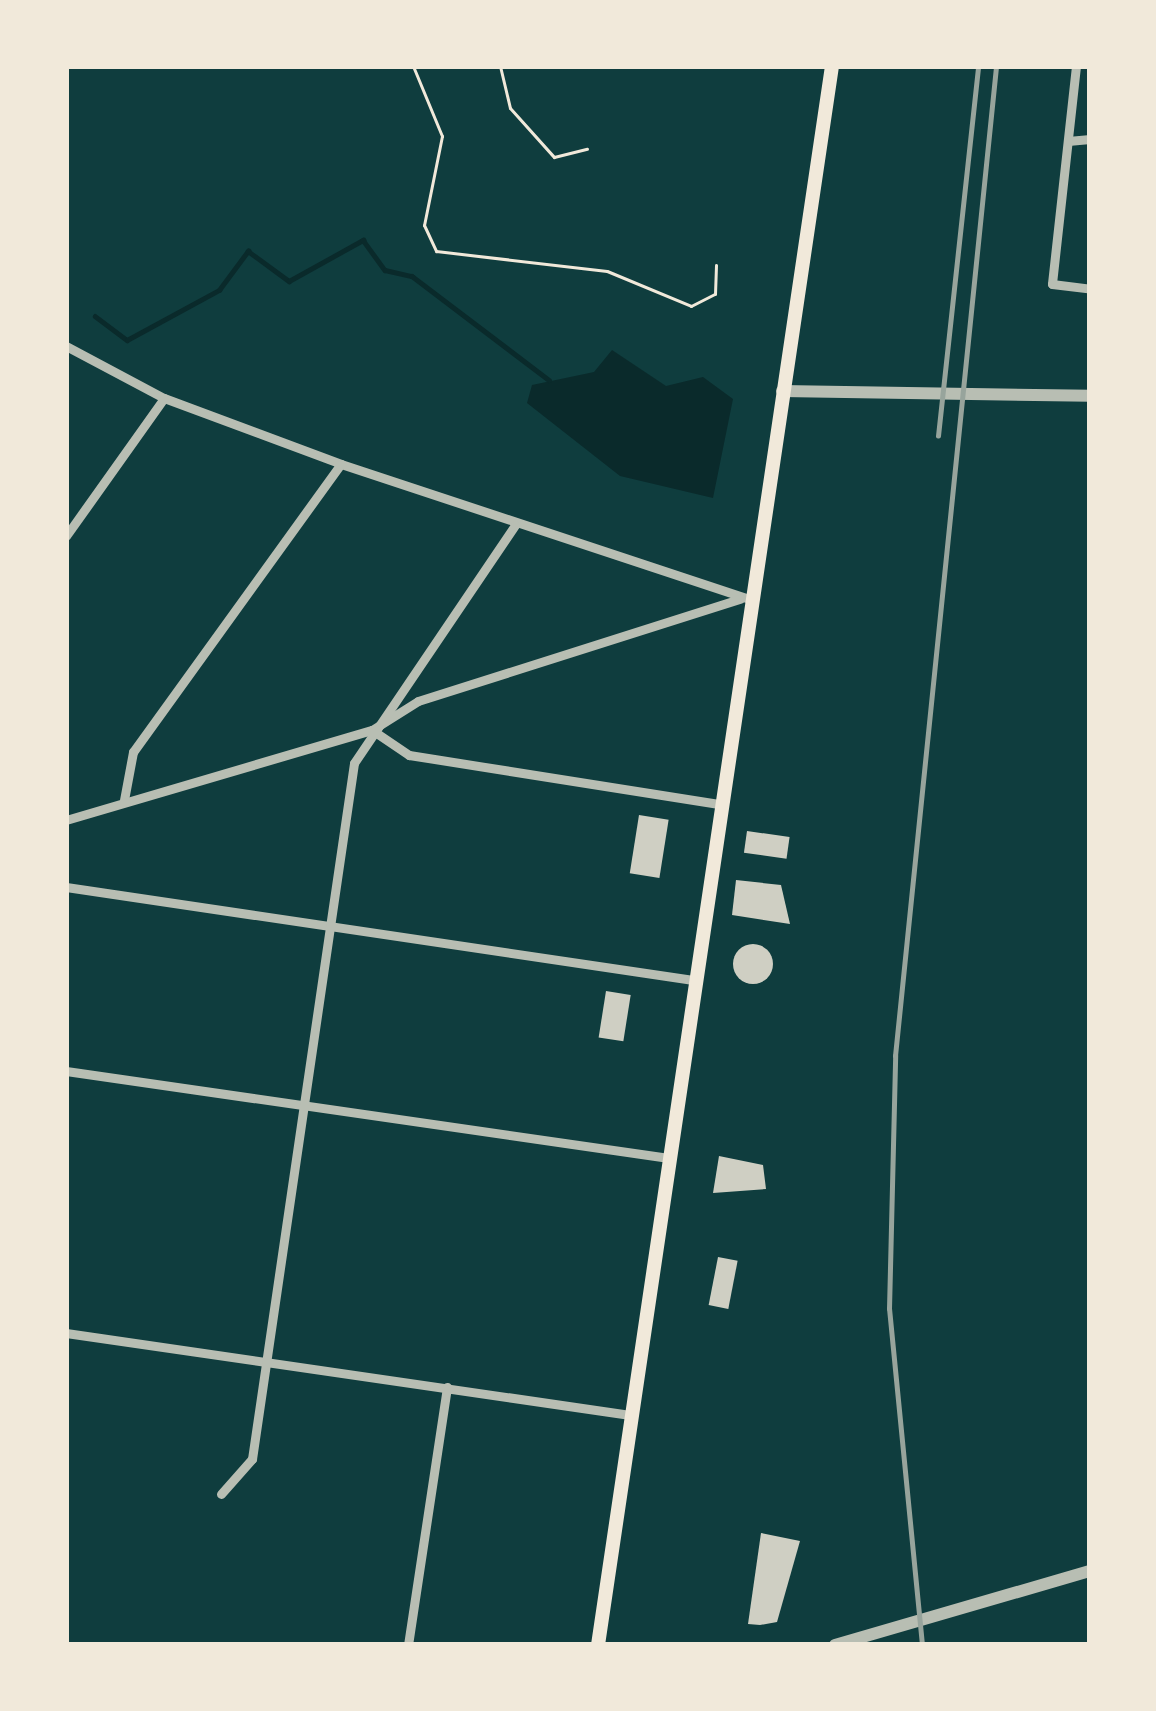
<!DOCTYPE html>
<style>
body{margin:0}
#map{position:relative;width:1156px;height:1711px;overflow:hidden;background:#0f3d3e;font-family:"Work Sans",sans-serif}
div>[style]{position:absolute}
.water>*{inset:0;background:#0a2a2b}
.stream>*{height:4.5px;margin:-2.25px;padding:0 2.25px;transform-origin:2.25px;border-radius:2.25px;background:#0a2a2b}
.building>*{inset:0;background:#cfcfc3;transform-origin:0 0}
.round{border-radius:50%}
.path>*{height:3px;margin:-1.5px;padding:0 1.5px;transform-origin:1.5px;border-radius:1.5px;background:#f1e9da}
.minor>*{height:9px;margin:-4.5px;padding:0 4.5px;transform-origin:4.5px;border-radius:4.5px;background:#b8beb3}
.tertiary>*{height:12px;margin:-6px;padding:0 6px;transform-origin:6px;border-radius:6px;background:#b8beb3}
.secondary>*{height:14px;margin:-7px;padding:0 7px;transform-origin:7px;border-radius:7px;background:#f1e9da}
.rail>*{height:4.5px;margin:-2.25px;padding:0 2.25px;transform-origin:2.25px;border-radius:2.25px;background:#97a49c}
span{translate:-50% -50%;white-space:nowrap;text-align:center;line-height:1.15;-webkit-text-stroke:12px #f1e9da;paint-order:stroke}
.frame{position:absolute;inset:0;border:69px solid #f1e9da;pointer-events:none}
</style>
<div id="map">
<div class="water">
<div style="clip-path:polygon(612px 350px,666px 386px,703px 377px,733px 399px,713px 498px,620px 476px,527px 403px,532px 385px,594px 372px)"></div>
</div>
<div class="stream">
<div style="left:95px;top:316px;width:40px;rotate:37deg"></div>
<div style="left:127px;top:340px;width:105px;rotate:-28.5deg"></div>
<div style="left:219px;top:290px;width:49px;rotate:-53.4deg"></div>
<div style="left:248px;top:251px;width:51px;rotate:36.2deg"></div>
<div style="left:289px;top:281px;width:85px;rotate:-29deg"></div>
<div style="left:363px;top:240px;width:37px;rotate:54deg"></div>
<div style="left:385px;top:270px;width:28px;rotate:13deg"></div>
<div style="left:412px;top:276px;width:172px;rotate:37.2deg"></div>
</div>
<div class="building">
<div style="left:639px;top:815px;width:30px;height:59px;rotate:9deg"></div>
<div style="left:747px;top:831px;width:43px;height:22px;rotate:8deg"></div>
<div style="clip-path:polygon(736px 880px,781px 885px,790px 924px,732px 915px)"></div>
<div class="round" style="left:733px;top:944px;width:40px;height:40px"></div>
<div style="left:606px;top:991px;width:25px;height:47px;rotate:9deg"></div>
<div style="clip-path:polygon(719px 1156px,763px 1165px,766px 1189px,713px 1193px)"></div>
<div style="left:718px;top:1257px;width:20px;height:49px;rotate:11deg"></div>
<div style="clip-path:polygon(761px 1533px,800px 1541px,777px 1622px,760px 1625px,748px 1624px)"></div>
</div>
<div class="path">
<div style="left:413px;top:66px;width:76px;rotate:67.5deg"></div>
<div style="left:442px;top:136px;width:91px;rotate:101.4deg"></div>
<div style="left:424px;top:225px;width:29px;rotate:65deg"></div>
<div style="left:436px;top:251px;width:172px;rotate:6.7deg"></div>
<div style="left:607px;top:271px;width:91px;rotate:22.6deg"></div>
<div style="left:691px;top:306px;width:27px;rotate:-27deg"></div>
<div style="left:715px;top:294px;width:29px;rotate:-88deg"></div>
<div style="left:500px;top:66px;width:43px;rotate:76.6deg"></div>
<div style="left:510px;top:108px;width:66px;rotate:48.1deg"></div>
<div style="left:554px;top:157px;width:34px;rotate:-14deg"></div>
</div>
<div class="minor">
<div style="left:1076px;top:66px;width:219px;rotate:96.3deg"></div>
<div style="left:1052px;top:284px;width:38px;rotate:7deg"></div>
<div style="left:1068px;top:141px;width:22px;rotate:-5deg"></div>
<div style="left:66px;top:346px;width:111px;rotate:28deg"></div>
<div style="left:164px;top:398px;width:189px;rotate:20.4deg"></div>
<div style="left:341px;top:464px;width:426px;rotate:18.3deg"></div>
<div style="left:66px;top:536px;width:169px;rotate:-54.6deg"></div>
<div style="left:372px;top:730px;width:45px;rotate:34deg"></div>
<div style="left:409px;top:755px;width:312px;rotate:9deg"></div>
<div style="left:124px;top:800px;width:49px;rotate:-79.4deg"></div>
<div style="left:133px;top:752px;width:355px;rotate:-54.2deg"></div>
<div style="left:66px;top:820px;width:319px;rotate:-16.4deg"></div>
<div style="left:372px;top:730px;width:54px;rotate:-32.2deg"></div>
<div style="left:418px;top:701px;width:338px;rotate:-17.6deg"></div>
<div style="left:66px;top:887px;width:634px;rotate:8.44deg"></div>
<div style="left:66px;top:1071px;width:609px;rotate:8.21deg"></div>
<div style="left:66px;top:1333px;width:570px;rotate:8.27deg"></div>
<div style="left:221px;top:1494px;width:47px;rotate:-48.5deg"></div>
<div style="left:252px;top:1459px;width:703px;rotate:-81.66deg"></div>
<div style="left:354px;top:763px;width:287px;rotate:-55.9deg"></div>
<div style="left:408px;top:1645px;width:261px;rotate:-81.4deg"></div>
</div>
<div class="tertiary">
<div style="left:782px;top:391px;width:308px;rotate:0.9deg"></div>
<div style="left:835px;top:1645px;width:266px;rotate:-16.2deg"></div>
</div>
<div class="secondary">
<div style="left:598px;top:1645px;width:1596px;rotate:-81.57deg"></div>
</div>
<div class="rail">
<div style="left:938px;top:436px;width:372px;rotate:-83.8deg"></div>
<div style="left:922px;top:1645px;width:338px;rotate:-95.6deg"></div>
<div style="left:889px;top:1309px;width:253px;rotate:-88.6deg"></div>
<div style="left:895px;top:1056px;width:995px;rotate:-84.17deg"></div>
</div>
<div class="frame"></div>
</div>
